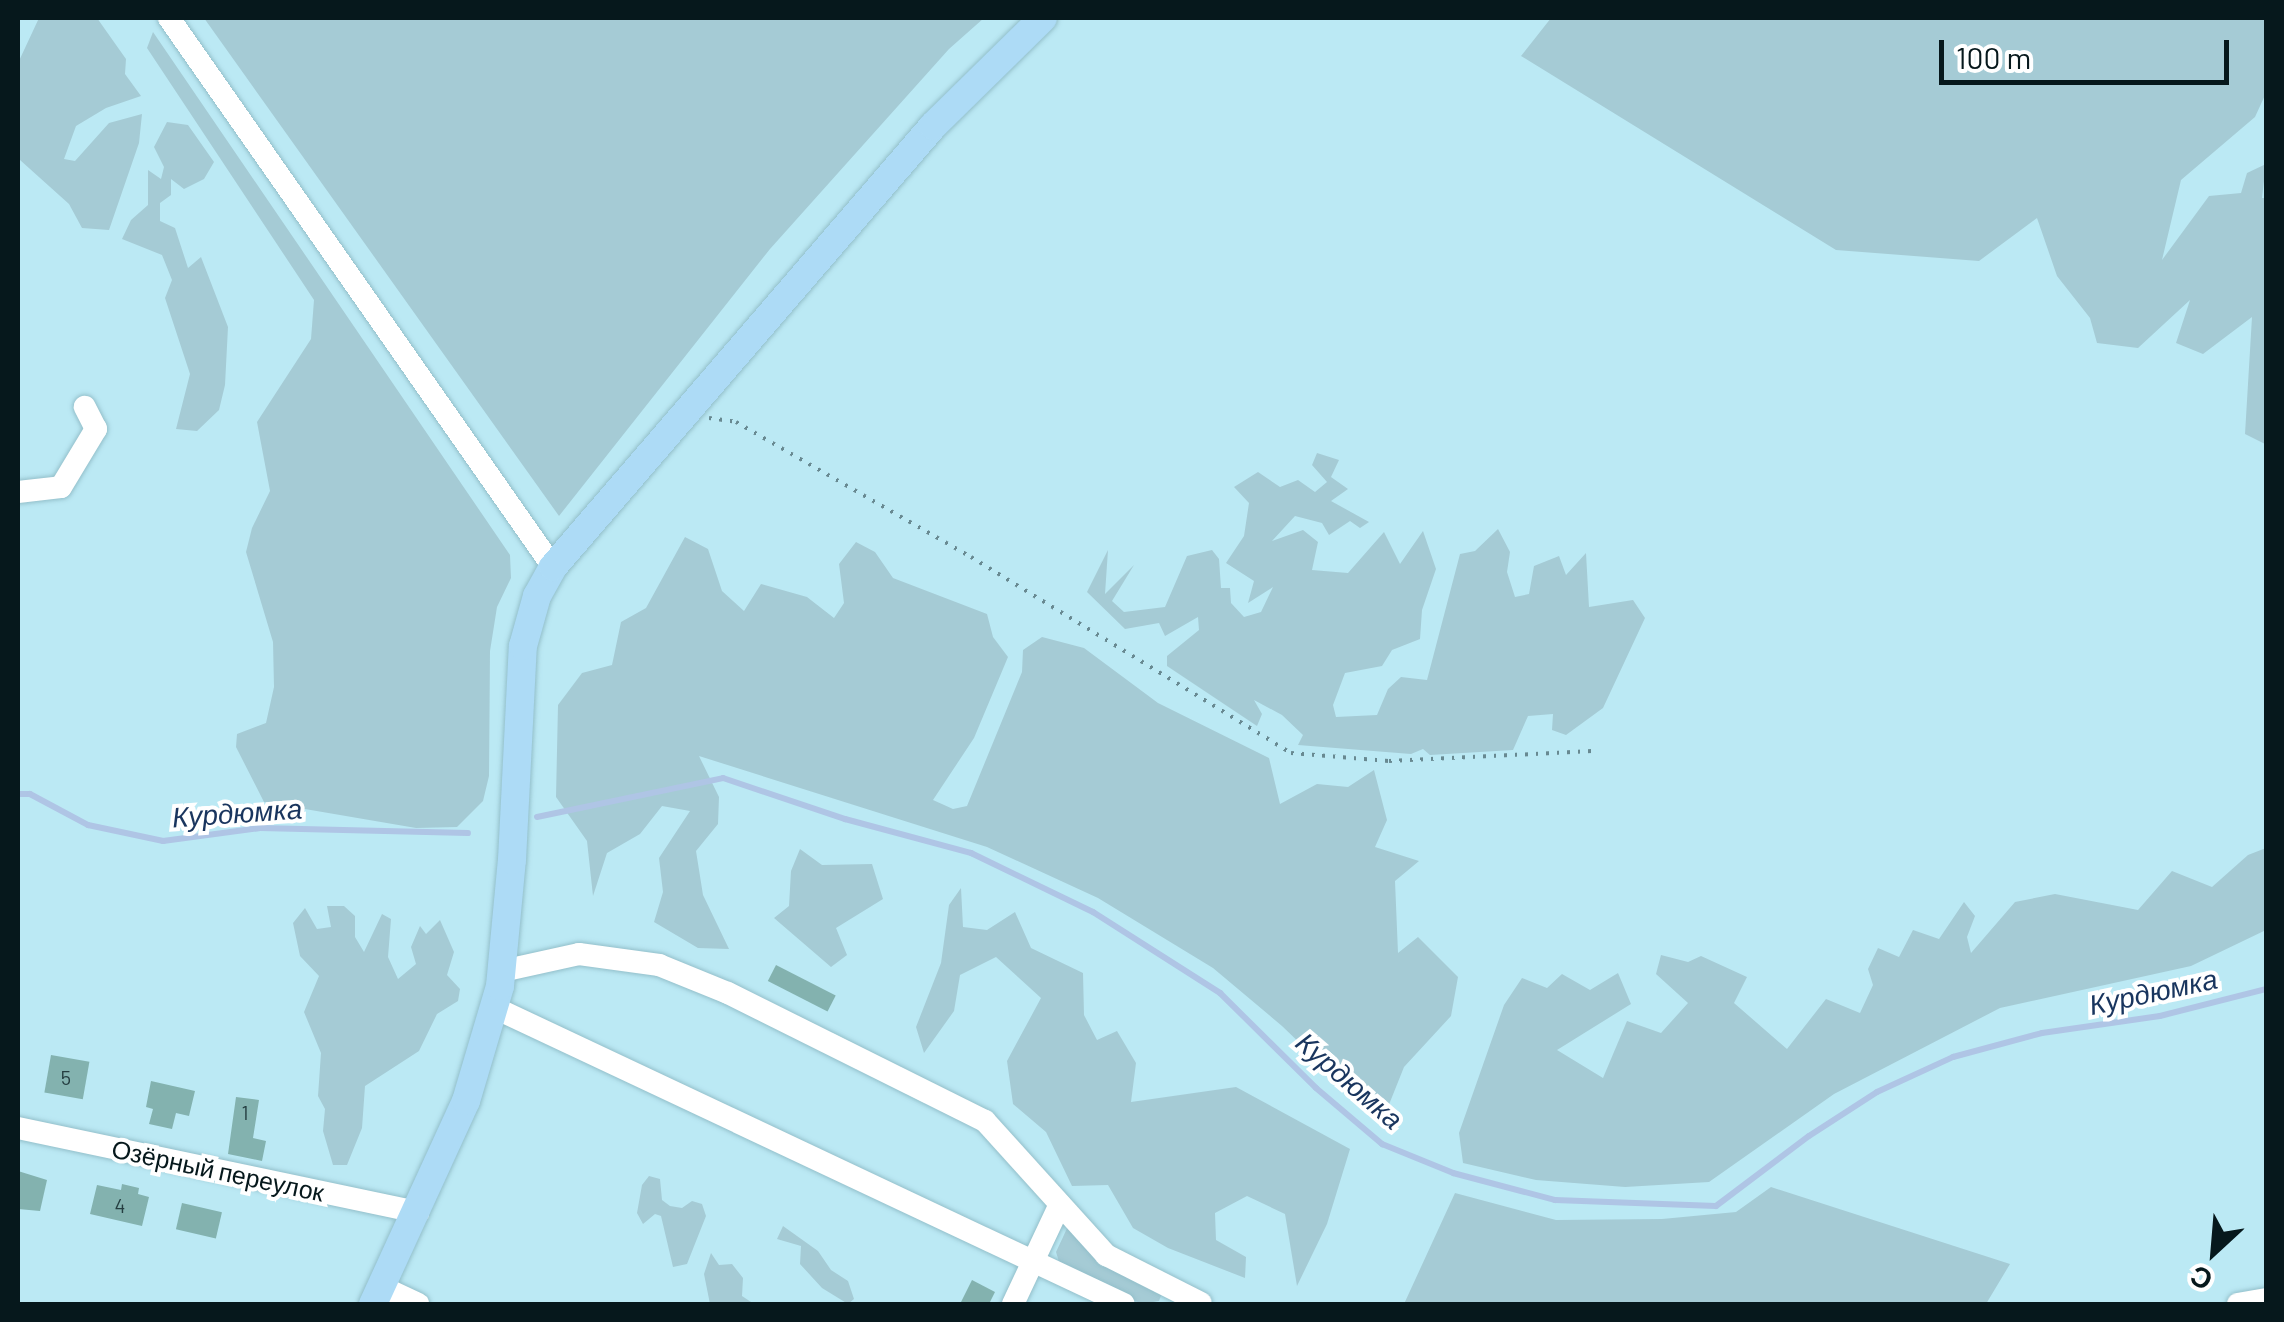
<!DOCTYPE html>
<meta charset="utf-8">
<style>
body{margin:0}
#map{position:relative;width:2284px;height:1322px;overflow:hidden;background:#bbe9f4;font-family:Barlow,sans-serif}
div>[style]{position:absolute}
.green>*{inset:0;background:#a5cbd5}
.stream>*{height:6px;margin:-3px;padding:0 3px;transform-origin:3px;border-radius:3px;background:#afc5e5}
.building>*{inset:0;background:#83b2af;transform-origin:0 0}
.path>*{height:4px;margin-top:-2px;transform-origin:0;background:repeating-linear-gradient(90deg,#688991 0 2.5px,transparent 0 10.5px)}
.roads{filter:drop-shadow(0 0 2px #93bfca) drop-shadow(0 0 2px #93bfca)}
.minor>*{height:22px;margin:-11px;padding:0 11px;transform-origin:11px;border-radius:11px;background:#fff}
.major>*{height:28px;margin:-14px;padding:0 14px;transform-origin:14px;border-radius:14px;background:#addbf6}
span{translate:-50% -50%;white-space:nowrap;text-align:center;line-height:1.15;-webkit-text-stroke:8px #fff;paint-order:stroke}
.number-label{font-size:20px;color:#253e41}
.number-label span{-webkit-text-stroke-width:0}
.street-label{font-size:25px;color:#06181c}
.water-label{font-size:28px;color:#19355e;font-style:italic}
.frame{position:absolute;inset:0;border:20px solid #06181c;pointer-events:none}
.north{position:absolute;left:2164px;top:1202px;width:100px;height:100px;-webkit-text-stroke:8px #fff;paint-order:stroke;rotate:206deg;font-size:28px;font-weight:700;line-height:40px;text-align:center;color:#06181c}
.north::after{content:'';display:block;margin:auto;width:35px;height:45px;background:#06181c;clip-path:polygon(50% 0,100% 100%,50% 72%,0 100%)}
.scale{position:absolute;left:1939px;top:40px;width:290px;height:45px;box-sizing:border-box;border:5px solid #06181c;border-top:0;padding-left:12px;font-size:30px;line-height:35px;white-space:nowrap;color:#06181c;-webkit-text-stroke:8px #fff;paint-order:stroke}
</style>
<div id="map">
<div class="green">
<div style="clip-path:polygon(39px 18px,97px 18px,126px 59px,125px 74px,141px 96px,106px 108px,76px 126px,64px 159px,75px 161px,109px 123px,142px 114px,139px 143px,109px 230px,82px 228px,69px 204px,20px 160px,18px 63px)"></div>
<div style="clip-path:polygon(204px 18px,984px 18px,949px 49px,770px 249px,559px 516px)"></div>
<div style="clip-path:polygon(1551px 18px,2266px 18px,2266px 93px,2255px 117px,2181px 180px,2162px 260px,2209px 196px,2241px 193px,2247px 173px,2266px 164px,2262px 198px,2266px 198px,2266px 464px,2265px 444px,2245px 434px,2252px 317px,2203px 354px,2176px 343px,2190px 300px,2138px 348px,2097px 343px,2090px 318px,2057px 276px,2037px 218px,1979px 261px,1836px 250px,1521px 56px)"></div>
<div style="clip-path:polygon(153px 32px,510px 555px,511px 578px,497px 607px,490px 651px,489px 776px,483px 801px,457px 827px,416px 828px,264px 802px,236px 747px,237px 734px,266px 723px,274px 687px,273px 642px,246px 552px,252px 528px,270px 491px,257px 422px,311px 339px,314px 300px,147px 48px)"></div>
<div style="clip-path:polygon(167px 122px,188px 125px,214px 162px,204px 179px,184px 189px,171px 179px,171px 195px,160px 203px,160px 221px,175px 228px,188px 268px,201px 257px,228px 327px,225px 385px,219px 410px,197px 431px,176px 429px,190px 374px,165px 298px,172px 280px,162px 255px,122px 239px,131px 220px,148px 205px,148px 170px,161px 179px,164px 167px,154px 147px)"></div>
<div style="clip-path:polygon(1317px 453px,1339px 460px,1331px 477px,1348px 489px,1331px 501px,1369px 522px,1360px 528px,1350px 521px,1329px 535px,1322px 523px,1295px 516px,1272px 541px,1303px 530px,1318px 542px,1312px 570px,1348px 573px,1384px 532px,1400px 564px,1423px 531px,1436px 569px,1422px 610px,1420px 639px,1392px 650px,1382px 666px,1345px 673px,1333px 705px,1336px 717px,1377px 715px,1388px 689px,1401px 677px,1427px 680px,1460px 554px,1475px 551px,1498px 529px,1510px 552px,1507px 572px,1515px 597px,1529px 594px,1534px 566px,1559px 556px,1566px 575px,1586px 553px,1589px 607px,1633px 600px,1645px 618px,1603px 708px,1566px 735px,1552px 730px,1553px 714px,1528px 716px,1513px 750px,1430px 755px,1423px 749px,1411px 754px,1298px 745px,1303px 735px,1282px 715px,1254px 700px,1262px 714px,1257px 726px,1167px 666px,1167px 656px,1199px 630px,1198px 617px,1165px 636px,1159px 623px,1125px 629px,1087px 592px,1108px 550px,1105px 594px,1134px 565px,1112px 601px,1124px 612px,1165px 607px,1187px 556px,1212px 550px,1219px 559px,1221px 588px,1230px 588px,1231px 603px,1244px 617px,1261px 612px,1273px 587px,1248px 603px,1254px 581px,1226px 563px,1244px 536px,1249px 503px,1234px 487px,1258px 472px,1280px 487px,1298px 480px,1315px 492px,1327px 482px,1312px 465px)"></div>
<div style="clip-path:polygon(685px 537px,708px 549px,722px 591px,744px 611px,761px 584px,807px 597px,834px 618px,844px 603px,839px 564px,856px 542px,875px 552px,893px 578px,987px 614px,993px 637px,1008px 657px,974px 738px,933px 800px,953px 809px,967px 806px,1022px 672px,1023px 650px,1042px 637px,1084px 648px,1158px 703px,1269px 758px,1280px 804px,1317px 784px,1348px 787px,1374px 770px,1387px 820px,1375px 847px,1419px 861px,1395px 881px,1398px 953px,1418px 937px,1458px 977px,1451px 1016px,1404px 1067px,1382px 1122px,1282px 1026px,1213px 968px,1098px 898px,987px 847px,699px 756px,719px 797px,718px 824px,696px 851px,703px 895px,729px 949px,698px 948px,654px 922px,663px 892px,659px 858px,690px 811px,662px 806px,640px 834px,607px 853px,593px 896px,587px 841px,556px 797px,558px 705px,582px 673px,612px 665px,621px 622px,646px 608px)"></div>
<div style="clip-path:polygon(2266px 848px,2266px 930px,2191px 966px,2000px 1008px,1834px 1094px,1709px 1182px,1625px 1187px,1536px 1180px,1463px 1163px,1459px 1133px,1504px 1005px,1522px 978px,1547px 988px,1562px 974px,1590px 990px,1618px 973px,1631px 1004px,1557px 1050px,1603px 1078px,1627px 1021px,1661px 1033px,1688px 1003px,1656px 974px,1661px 955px,1688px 962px,1701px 956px,1747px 977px,1734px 1003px,1787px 1049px,1826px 999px,1860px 1013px,1873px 985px,1868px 969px,1878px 948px,1899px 957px,1913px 930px,1939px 939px,1964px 902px,1975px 916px,1967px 937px,1971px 953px,2015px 902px,2055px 894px,2138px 910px,2172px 871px,2212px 887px,2248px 855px)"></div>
<div style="clip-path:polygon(800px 849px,822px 865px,872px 864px,883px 899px,836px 928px,847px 955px,831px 967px,774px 918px,789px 906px,791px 871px)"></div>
<div style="clip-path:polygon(961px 888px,963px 927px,987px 930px,1015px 912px,1031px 948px,1083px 973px,1084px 1015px,1097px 1040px,1117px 1031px,1136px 1063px,1131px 1102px,1236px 1087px,1350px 1149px,1327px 1224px,1297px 1286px,1285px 1214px,1247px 1196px,1215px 1213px,1216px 1240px,1246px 1257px,1245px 1278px,1168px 1248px,1133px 1228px,1108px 1185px,1072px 1186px,1046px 1132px,1013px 1104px,1007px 1061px,1041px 998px,996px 957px,960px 975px,954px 1011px,924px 1053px,916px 1027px,941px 963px,949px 905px)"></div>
<div style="clip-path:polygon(327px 906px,344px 906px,355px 916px,355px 937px,364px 952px,382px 914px,391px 919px,388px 957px,398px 979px,416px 964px,411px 947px,420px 926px,426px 934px,440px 920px,454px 952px,447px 975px,460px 989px,458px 1001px,437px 1014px,419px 1051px,365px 1086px,362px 1128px,347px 1165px,333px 1165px,323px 1131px,325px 1109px,318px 1096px,321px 1053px,304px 1012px,319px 976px,300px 956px,293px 923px,305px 908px,317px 929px,331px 927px)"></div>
<div style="clip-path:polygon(649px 1176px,660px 1179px,662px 1200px,670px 1206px,682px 1208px,692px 1201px,702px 1204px,706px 1216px,687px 1264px,673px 1267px,661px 1216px,655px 1214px,643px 1224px,637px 1213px,642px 1185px)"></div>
<div style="clip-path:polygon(1771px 1187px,2010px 1264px,1986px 1304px,1404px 1304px,1455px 1193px,1556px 1220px,1662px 1219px,1736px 1212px)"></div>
<div style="clip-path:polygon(1070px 1222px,1162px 1293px,1159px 1301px,1142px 1304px,1060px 1265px,1056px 1252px)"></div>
<div style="clip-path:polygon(783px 1226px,818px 1251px,831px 1270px,848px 1281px,854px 1299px,848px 1304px,822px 1288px,800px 1264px,801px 1246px,777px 1239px)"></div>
<div style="clip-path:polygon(711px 1253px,719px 1265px,732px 1264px,743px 1278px,742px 1296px,754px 1304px,710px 1304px,704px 1274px)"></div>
</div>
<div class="stream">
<div style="left:18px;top:794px;width:12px"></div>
<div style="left:30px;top:794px;width:66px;rotate:28.1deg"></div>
<div style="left:88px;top:825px;width:77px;rotate:12deg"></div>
<div style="left:163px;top:841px;width:98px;rotate:-7.6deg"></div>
<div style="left:260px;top:828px;width:208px;rotate:1.4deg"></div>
<div style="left:537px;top:817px;width:190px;rotate:-11.8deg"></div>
<div style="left:723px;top:778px;width:129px;rotate:18.6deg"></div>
<div style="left:845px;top:819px;width:131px;rotate:15.1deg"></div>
<div style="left:971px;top:853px;width:136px;rotate:25.8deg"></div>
<div style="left:1093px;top:912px;width:151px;rotate:32.5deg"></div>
<div style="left:1220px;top:993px;width:135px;rotate:44.7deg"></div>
<div style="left:1316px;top:1088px;width:87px;rotate:40.3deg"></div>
<div style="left:1382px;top:1144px;width:77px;rotate:22.2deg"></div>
<div style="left:1453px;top:1173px;width:106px;rotate:14.8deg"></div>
<div style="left:1555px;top:1200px;width:161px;rotate:2.1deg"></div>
<div style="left:1716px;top:1206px;width:116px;rotate:-37deg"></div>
<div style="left:1809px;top:1136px;width:81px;rotate:-32.9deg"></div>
<div style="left:1877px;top:1092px;width:84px;rotate:-24.7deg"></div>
<div style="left:1953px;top:1057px;width:92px;rotate:-15.1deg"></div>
<div style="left:2042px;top:1033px;width:119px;rotate:-8.2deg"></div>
<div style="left:2160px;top:1016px;width:109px;rotate:-14.3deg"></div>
</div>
<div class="building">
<div style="left:776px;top:965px;width:67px;height:18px;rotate:27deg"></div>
<div style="left:51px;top:1055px;width:39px;height:38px;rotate:10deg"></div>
<div style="clip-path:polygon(151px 1081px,195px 1091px,189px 1116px,176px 1113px,172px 1129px,149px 1124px,153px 1109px,146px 1107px)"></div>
<div style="clip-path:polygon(236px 1097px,259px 1100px,253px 1138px,266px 1141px,262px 1161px,228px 1154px)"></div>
<div style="clip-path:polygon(18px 1171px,47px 1180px,40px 1211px,18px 1209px)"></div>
<div style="clip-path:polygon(122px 1184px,139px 1188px,138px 1194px,149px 1197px,142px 1226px,90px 1214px,97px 1185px,121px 1190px)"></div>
<div style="left:182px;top:1203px;width:41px;height:27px;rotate:13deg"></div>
<div style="clip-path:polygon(972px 1280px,995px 1292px,989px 1304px,960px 1304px)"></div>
</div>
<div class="path">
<div style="left:709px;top:418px;width:27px;rotate:8deg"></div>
<div style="left:736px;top:422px;width:271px;rotate:29.9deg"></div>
<div style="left:971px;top:557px;width:375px;rotate:31.5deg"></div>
<div style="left:1291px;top:753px;width:98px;rotate:4.7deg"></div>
<div style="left:1389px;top:761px;width:208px;rotate:-2.8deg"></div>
</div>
<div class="roads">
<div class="minor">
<div style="left:169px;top:18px;width:670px;rotate:55.03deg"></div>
<div style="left:18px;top:492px;width:43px;rotate:-6.6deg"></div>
<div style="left:61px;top:487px;width:68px;rotate:-58.9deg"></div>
<div style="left:96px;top:429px;width:25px;rotate:-117deg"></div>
<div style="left:502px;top:971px;width:79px;rotate:-12.4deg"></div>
<div style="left:579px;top:954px;width:81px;rotate:7.8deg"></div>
<div style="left:659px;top:965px;width:74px;rotate:22.1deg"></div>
<div style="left:728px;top:993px;width:287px;rotate:26.5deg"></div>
<div style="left:985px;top:1121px;width:181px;rotate:47.9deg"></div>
<div style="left:1106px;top:1255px;width:106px;rotate:26.8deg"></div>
<div style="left:493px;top:1007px;width:697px;rotate:25.21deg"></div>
<div style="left:18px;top:1128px;width:409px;rotate:11.9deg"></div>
<div style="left:382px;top:1287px;width:40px;rotate:25deg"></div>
<div style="left:1013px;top:1304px;width:110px;rotate:-64.8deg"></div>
<div style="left:2238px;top:1304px;width:28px;rotate:-10deg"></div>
</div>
<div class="major">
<div style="left:373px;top:1304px;width:223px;rotate:-65.4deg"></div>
<div style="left:466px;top:1101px;width:120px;rotate:-73.5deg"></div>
<div style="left:500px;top:986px;width:127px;rotate:-84.6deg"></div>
<div style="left:512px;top:860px;width:214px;rotate:-87.1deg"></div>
<div style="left:523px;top:646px;width:52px;rotate:-74.4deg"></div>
<div style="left:537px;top:596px;width:33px;rotate:-61deg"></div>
<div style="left:553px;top:567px;width:582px;rotate:-49.25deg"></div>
<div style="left:933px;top:126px;width:154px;rotate:-44.5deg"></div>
</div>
</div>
<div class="number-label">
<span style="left:66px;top:1077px">5</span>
<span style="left:245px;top:1112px">1</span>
<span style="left:120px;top:1205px">4</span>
</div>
<div class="street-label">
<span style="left:218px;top:1170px;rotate:12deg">Озёрный переулок</span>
</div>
<div class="water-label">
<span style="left:237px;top:812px;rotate:-4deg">Курдюмка</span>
<span style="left:2153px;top:991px;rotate:-12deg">Курдюмка</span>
<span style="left:1350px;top:1080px;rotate:41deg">Курдюмка</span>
</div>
<div class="frame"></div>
<div class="north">С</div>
<div class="scale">100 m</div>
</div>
